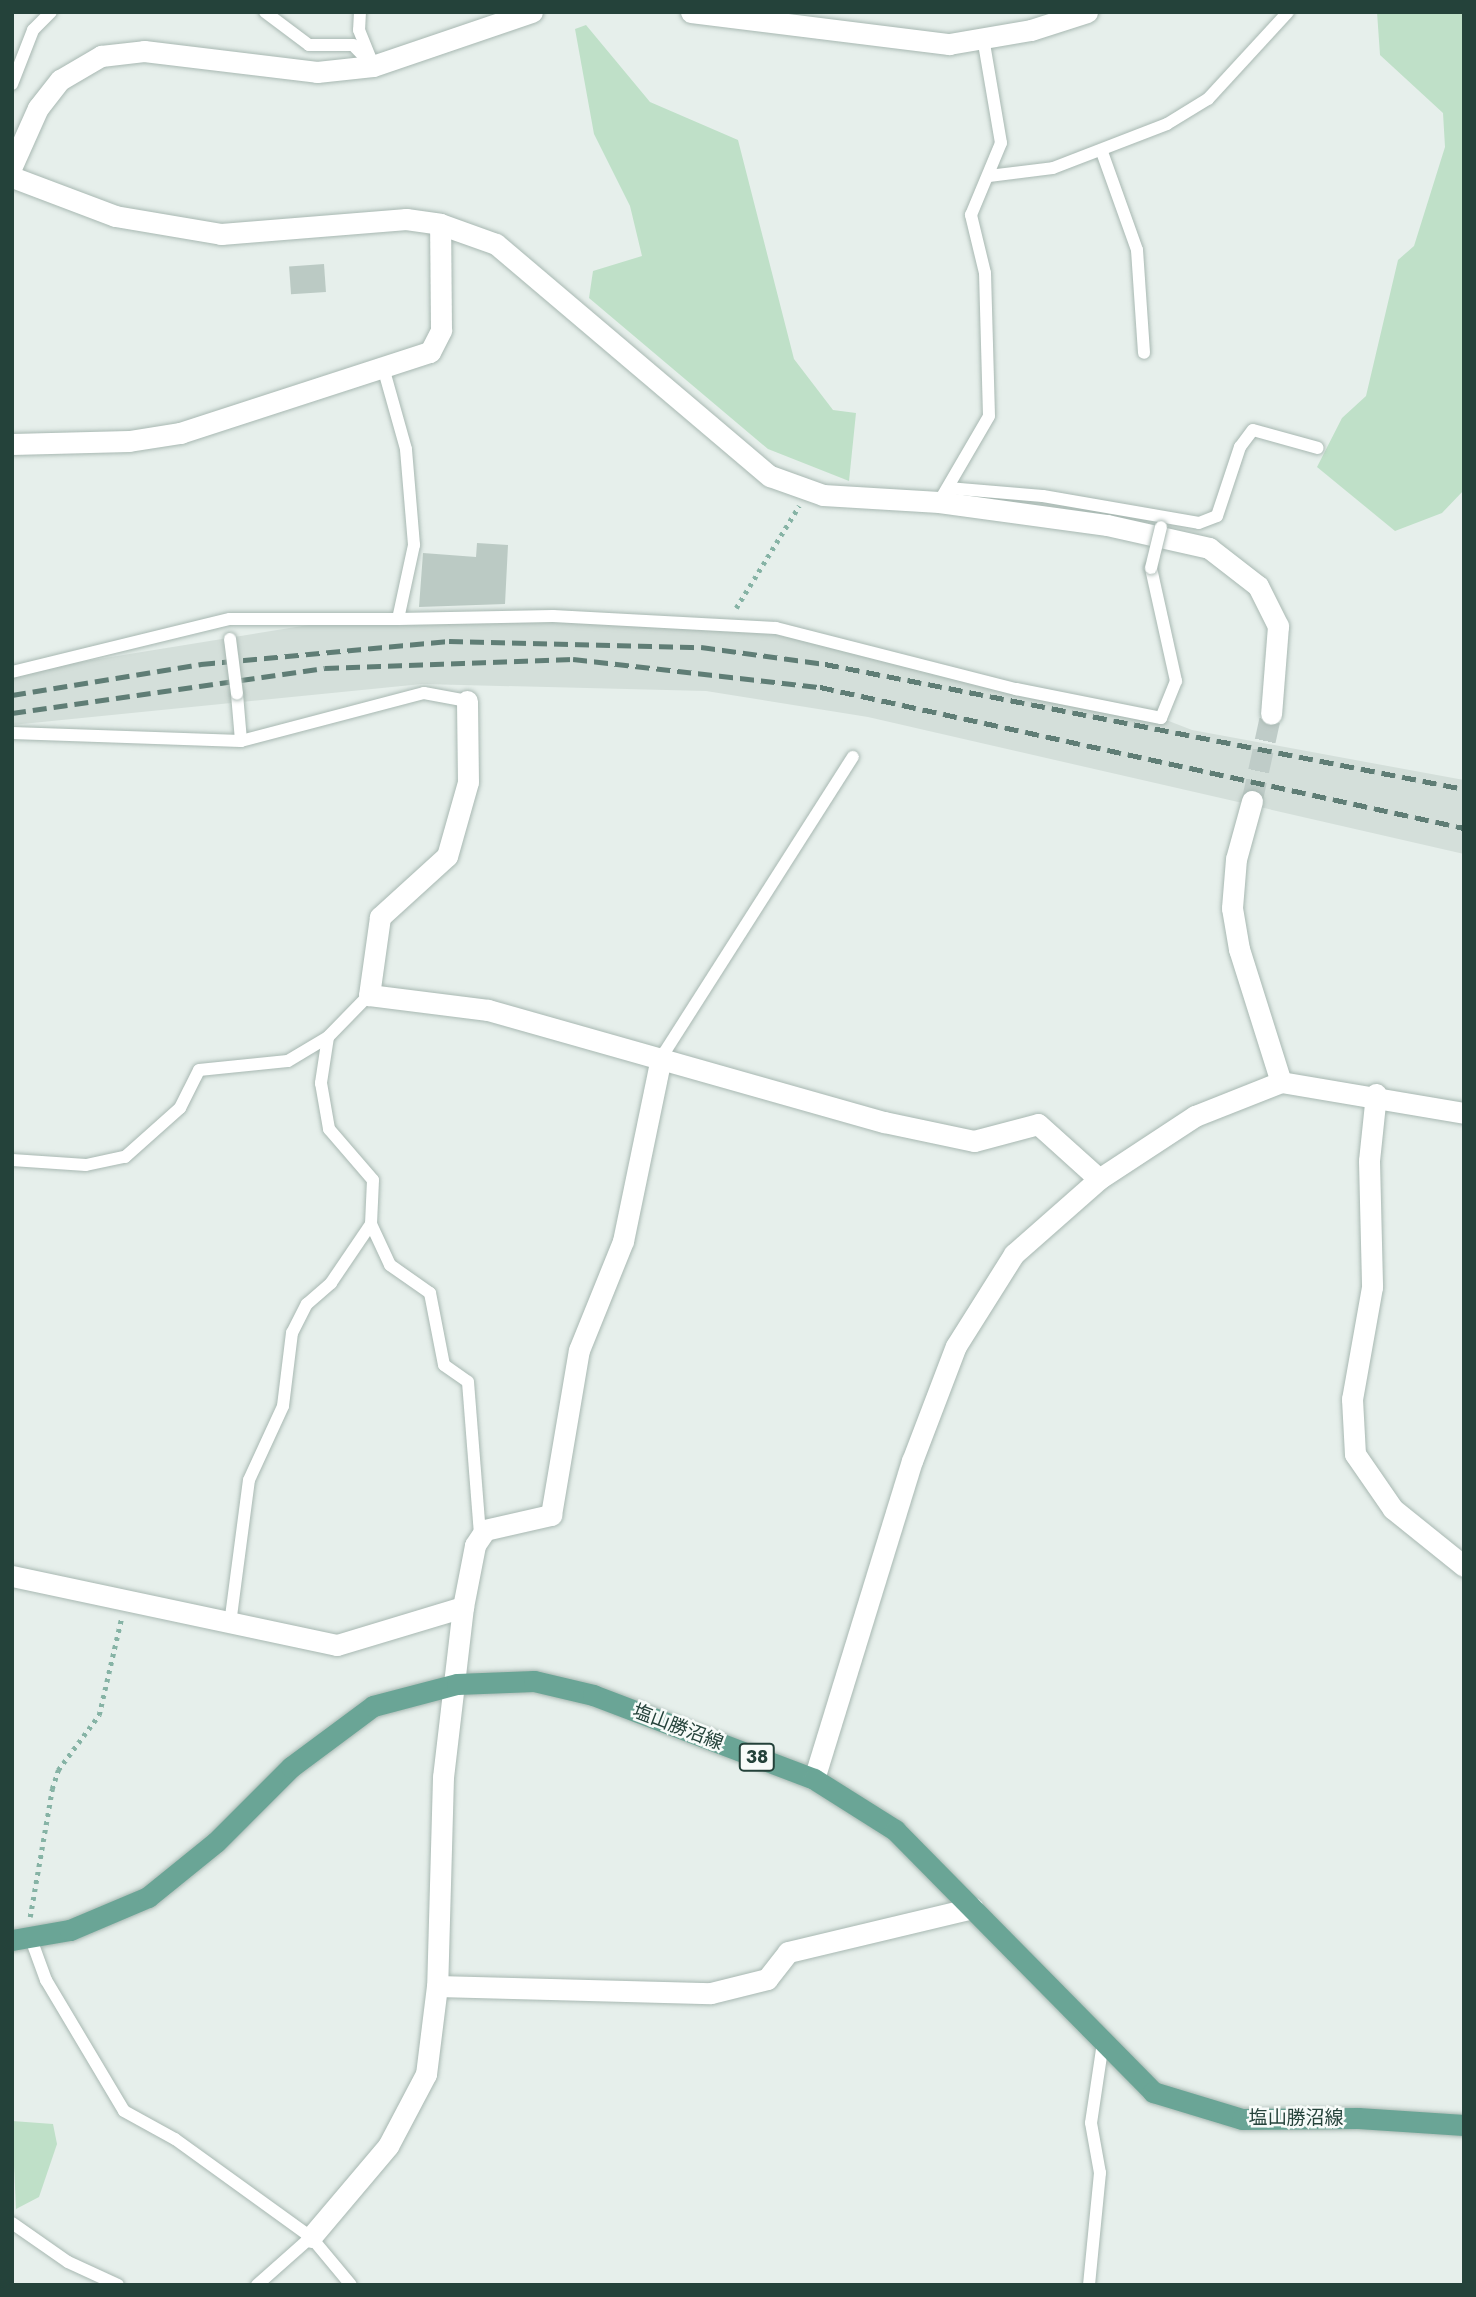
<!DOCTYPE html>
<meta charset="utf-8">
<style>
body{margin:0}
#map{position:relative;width:1476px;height:2297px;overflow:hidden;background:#e6efeb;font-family:Jost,"Noto Sans JP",sans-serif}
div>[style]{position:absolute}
.built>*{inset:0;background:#d4dfda}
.green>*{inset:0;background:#bfe0c8}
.building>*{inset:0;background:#bbcac4;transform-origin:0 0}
.tertiary-tunnel>*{height:21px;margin-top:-10.5px;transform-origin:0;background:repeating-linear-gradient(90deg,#bfccc8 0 21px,transparent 0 31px)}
.path>*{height:4.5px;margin-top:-2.25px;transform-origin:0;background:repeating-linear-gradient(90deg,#86b3a5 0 3.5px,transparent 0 8.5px)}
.roads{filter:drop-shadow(0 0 2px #a8b8b2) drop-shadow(0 0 2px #a8b8b2)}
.service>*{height:12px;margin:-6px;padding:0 6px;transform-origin:6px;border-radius:6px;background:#fff}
.minor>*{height:21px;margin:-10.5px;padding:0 10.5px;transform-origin:10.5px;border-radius:10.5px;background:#fff}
.tertiary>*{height:21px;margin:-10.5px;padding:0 10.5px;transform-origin:10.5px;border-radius:10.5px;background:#fff}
.primary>*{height:21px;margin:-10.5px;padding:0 10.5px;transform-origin:10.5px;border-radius:10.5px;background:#6aa596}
.rail>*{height:5px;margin-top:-2.5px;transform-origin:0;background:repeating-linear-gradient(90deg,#5f7d75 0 14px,transparent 0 21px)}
.bridges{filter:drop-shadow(0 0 2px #a8b8b2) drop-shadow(0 0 2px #a8b8b2)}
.service-bridge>*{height:12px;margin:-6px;padding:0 6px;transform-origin:6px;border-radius:6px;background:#fff}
span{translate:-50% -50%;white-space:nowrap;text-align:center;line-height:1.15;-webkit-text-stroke:5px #f7fbf9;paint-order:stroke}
.shield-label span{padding:2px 5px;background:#f7fbf9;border:2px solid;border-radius:5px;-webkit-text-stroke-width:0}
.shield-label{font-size:18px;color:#24423a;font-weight:700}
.street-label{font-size:19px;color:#24423a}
.frame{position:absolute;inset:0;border:14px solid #24423a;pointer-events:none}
</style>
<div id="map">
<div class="built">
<div style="clip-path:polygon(471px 617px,776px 628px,1161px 718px,1192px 730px,1464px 780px,1464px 854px,868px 717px,706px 691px,422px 684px,12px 725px,12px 673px,352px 618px)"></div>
</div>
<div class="green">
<div style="clip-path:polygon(1377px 12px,1464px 12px,1464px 490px,1442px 513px,1395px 531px,1317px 467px,1342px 418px,1366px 396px,1398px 260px,1414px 246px,1445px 147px,1443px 113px,1380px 55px)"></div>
<div style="clip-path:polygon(586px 25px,650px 102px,738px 140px,794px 359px,833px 410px,856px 413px,849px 481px,768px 449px,589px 298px,593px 271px,642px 256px,630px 206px,594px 134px,575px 29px)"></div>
<div style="clip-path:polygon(12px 2121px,53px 2124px,57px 2144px,39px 2197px,16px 2209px)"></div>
</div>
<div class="building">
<div style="left:324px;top:264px;width:28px;height:35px;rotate:86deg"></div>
<div style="clip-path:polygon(477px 543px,508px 545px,505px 604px,419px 607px,423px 553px,476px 557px)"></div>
</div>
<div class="tertiary-tunnel">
<div style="left:1252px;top:801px;width:89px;rotate:-77.7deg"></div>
</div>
<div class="path">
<div style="left:736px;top:608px;width:120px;rotate:-58.3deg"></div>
<div style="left:30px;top:1917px;width:130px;rotate:-80.2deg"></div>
<div style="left:52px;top:1789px;width:20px;rotate:-72deg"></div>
<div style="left:58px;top:1770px;width:69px;rotate:-53.3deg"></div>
<div style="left:99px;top:1715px;width:98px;rotate:-77deg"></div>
</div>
<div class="roads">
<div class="service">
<div style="left:265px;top:12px;width:55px;rotate:36.9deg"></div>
<div style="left:309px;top:45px;width:44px"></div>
<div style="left:353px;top:45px;width:29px;rotate:46deg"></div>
<div style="left:360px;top:12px;width:18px;rotate:93deg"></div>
<div style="left:359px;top:30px;width:31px;rotate:68deg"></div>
<div style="left:12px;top:84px;width:58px;rotate:-68.7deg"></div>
<div style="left:33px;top:30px;width:25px;rotate:-45deg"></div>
<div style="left:1102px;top:152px;width:104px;rotate:70.3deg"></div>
<div style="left:1137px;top:250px;width:103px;rotate:86.1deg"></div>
<div style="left:989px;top:176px;width:64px;rotate:-7.1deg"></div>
<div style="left:1053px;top:168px;width:122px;rotate:-21.1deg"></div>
<div style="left:1167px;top:124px;width:48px;rotate:-31.4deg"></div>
<div style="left:1208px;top:99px;width:118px;rotate:-47.4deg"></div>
<div style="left:948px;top:488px;width:95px;rotate:4.8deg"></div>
<div style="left:1043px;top:496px;width:158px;rotate:9.8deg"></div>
<div style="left:1199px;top:523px;width:19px;rotate:-21deg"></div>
<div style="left:1217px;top:516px;width:73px;rotate:-71.6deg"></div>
<div style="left:1240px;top:447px;width:21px;rotate:-53deg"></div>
<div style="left:1253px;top:430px;width:67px;rotate:15.5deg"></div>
<div style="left:939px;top:502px;width:99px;rotate:-59.8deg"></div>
<div style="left:989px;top:416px;width:143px;rotate:-91.6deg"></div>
<div style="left:985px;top:273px;width:60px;rotate:-103.6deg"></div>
<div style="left:971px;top:215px;width:78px;rotate:-67.4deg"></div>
<div style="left:1001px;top:143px;width:107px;rotate:-99.7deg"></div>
<div style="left:398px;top:619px;width:155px;rotate:-1.1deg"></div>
<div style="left:553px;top:616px;width:223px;rotate:3.1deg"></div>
<div style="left:776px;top:628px;width:248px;rotate:14.3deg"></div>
<div style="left:1016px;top:689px;width:148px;rotate:11.3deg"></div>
<div style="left:1161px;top:718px;width:40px;rotate:-68deg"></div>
<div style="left:1176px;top:681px;width:116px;rotate:-102.5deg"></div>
<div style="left:12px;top:672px;width:224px;rotate:-13.7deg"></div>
<div style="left:230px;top:619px;width:168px"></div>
<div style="left:398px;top:619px;width:76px;rotate:-77.8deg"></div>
<div style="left:414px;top:545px;width:96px;rotate:-94.8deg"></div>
<div style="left:406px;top:449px;width:85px;rotate:-105.7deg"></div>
<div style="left:237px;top:694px;width:47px;rotate:85.1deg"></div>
<div style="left:12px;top:733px;width:229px;rotate:2deg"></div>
<div style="left:241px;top:741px;width:189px;rotate:-14.7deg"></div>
<div style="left:424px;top:693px;width:44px;rotate:10.5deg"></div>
<div style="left:328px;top:1037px;width:47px;rotate:98.7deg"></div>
<div style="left:321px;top:1083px;width:47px;rotate:80.1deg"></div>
<div style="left:329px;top:1129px;width:67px;rotate:49.2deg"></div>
<div style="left:373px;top:1180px;width:44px;rotate:92.6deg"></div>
<div style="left:371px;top:1224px;width:45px;rotate:65.1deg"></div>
<div style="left:390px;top:1265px;width:49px;rotate:35deg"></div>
<div style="left:430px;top:1293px;width:73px;rotate:79deg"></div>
<div style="left:444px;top:1365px;width:29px;rotate:35deg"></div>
<div style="left:468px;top:1382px;width:154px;rotate:85.5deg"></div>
<div style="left:661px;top:1058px;width:357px;rotate:-57.5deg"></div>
<div style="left:12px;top:1160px;width:74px;rotate:3.9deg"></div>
<div style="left:86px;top:1165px;width:40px;rotate:-12deg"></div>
<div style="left:125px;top:1157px;width:74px;rotate:-41.7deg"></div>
<div style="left:180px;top:1108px;width:42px;rotate:-63.4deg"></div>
<div style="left:199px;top:1070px;width:89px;rotate:-5.8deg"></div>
<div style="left:288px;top:1061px;width:47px;rotate:-31deg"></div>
<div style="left:328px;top:1037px;width:59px;rotate:-45.7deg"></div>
<div style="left:230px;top:1624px;width:145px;rotate:-82.5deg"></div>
<div style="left:249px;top:1480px;width:81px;rotate:-65.3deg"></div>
<div style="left:283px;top:1406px;width:74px;rotate:-83deg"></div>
<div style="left:292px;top:1333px;width:33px;rotate:-63deg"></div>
<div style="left:307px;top:1304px;width:32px;rotate:-41deg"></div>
<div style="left:331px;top:1283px;width:71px;rotate:-55.9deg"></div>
<div style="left:31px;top:1939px;width:44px;rotate:69.9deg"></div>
<div style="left:46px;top:1980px;width:152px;rotate:59.2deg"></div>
<div style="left:124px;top:2111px;width:58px;rotate:28.8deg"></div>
<div style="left:175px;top:2139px;width:168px;rotate:35.8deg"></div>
<div style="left:311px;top:2237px;width:62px;rotate:50.2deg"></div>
<div style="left:12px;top:2223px;width:68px;rotate:34.9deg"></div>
<div style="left:68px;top:2262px;width:55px;rotate:24.7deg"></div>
<div style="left:257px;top:2285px;width:72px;rotate:-41.6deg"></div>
<div style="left:1089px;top:2285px;width:113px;rotate:-84.4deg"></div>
<div style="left:1100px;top:2173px;width:51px;rotate:-100.2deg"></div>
<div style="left:1091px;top:2123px;width:81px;rotate:-81.5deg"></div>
</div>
<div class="minor">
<div style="left:12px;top:444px;width:117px;rotate:-1.5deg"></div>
<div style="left:129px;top:441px;width:52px;rotate:-8.9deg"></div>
<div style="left:180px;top:433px;width:263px;rotate:-18deg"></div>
<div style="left:430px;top:352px;width:25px;rotate:-63deg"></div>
<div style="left:441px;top:330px;width:106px;rotate:-90.5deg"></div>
<div style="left:467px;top:701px;width:81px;rotate:89.3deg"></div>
<div style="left:468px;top:782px;width:77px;rotate:105.8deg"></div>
<div style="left:447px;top:856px;width:91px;rotate:137.7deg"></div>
<div style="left:380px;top:917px;width:79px;rotate:98deg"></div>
<div style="left:369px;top:995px;width:120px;rotate:7.2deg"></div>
<div style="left:488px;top:1010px;width:412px;rotate:15.8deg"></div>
<div style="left:884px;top:1122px;width:92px;rotate:11.9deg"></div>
<div style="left:974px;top:1141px;width:66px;rotate:-14.9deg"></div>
<div style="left:1038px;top:1124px;width:82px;rotate:42deg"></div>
<div style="left:1376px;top:1094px;width:67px;rotate:96deg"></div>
<div style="left:1369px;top:1161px;width:126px;rotate:88.6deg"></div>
<div style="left:1372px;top:1287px;width:114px;rotate:100.1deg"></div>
<div style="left:1352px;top:1399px;width:55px;rotate:86.9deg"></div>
<div style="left:1355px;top:1454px;width:67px;rotate:55.4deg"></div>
<div style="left:1393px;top:1509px;width:91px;rotate:38.8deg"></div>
<div style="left:12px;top:1576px;width:332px;rotate:12deg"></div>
<div style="left:337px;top:1645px;width:132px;rotate:-16.8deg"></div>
<div style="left:463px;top:1607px;width:171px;rotate:96.7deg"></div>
<div style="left:443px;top:1777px;width:209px;rotate:91.6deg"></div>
<div style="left:437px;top:1986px;width:89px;rotate:97.1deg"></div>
<div style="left:426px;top:2074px;width:81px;rotate:117.8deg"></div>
<div style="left:388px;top:2146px;width:119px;rotate:130.2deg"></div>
<div style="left:463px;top:1607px;width:63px;rotate:-79deg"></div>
<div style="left:475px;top:1545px;width:18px;rotate:-56deg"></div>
<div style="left:485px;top:1530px;width:68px;rotate:-12.8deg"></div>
<div style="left:551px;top:1515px;width:167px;rotate:-80.4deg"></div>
<div style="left:579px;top:1350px;width:118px;rotate:-68deg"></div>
<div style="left:623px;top:1241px;width:187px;rotate:-78.3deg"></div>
<div style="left:437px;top:1986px;width:274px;rotate:1.5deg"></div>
<div style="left:711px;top:1993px;width:58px;rotate:-14deg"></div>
<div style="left:767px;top:1979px;width:34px;rotate:-52deg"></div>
<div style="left:788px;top:1952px;width:190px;rotate:-13.4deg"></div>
</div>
<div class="tertiary">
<div style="left:691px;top:12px;width:260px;rotate:7.1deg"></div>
<div style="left:949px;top:44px;width:83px;rotate:-9.7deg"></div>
<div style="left:1031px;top:30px;width:59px;rotate:-17.8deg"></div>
<div style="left:12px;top:166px;width:64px;rotate:-65.9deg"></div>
<div style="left:38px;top:108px;width:36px;rotate:-52deg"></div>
<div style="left:60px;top:80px;width:48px;rotate:-30.3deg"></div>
<div style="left:101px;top:56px;width:43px;rotate:-6.6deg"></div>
<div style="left:144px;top:51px;width:174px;rotate:6.9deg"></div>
<div style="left:317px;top:72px;width:56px;rotate:-6.1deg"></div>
<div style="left:373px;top:66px;width:168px;rotate:-18.8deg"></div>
<div style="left:12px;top:177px;width:110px;rotate:20.7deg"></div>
<div style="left:115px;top:216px;width:108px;rotate:9.6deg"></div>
<div style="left:221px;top:234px;width:186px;rotate:-4.6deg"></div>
<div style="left:406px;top:219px;width:34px;rotate:8deg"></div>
<div style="left:440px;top:224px;width:59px;rotate:19.7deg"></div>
<div style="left:496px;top:244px;width:359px;rotate:40.3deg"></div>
<div style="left:770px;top:476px;width:56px;rotate:19.7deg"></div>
<div style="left:823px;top:495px;width:116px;rotate:3.5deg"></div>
<div style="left:939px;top:502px;width:170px;rotate:7.8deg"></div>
<div style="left:1107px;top:525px;width:105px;rotate:12.7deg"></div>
<div style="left:1209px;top:548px;width:62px;rotate:37.8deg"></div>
<div style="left:1258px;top:586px;width:45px;rotate:63.4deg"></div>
<div style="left:1278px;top:626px;width:88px;rotate:94.5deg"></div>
<div style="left:1252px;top:801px;width:60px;rotate:105.4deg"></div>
<div style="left:1236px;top:859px;width:49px;rotate:94.7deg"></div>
<div style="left:1232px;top:908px;width:42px;rotate:80.3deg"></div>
<div style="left:1239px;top:949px;width:139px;rotate:72.5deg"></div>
<div style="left:1281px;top:1082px;width:186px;rotate:9.6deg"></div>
<div style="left:814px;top:1779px;width:333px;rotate:-72.9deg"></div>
<div style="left:912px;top:1461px;width:123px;rotate:-69.1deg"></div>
<div style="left:956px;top:1346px;width:109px;rotate:-57.8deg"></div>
<div style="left:1014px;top:1254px;width:113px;rotate:-41.4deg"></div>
<div style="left:1099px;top:1179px;width:115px;rotate:-33.3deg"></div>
<div style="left:1195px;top:1116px;width:92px;rotate:-21.6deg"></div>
</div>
<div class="primary">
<div style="left:12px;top:1940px;width:59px;rotate:-9.8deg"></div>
<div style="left:70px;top:1930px;width:85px;rotate:-22.9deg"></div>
<div style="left:148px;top:1897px;width:87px;rotate:-39deg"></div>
<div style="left:216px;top:1842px;width:106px;rotate:-45deg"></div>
<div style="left:291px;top:1767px;width:102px;rotate:-36.6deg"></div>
<div style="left:373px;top:1706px;width:87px;rotate:-14.7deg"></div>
<div style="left:457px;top:1684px;width:77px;rotate:-2.2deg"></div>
<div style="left:534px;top:1681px;width:61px;rotate:13.3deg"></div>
<div style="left:593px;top:1695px;width:236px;rotate:20.8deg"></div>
<div style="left:814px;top:1779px;width:96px;rotate:32.2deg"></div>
<div style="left:895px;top:1830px;width:368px;rotate:45.4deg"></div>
<div style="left:1153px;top:2092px;width:93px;rotate:16.9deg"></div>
<div style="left:1242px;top:2119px;width:116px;rotate:-0.5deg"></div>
<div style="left:1358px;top:2118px;width:106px;rotate:3.8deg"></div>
</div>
</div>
<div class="rail">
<div style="left:12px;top:695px;width:192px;rotate:-9.3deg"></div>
<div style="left:201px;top:664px;width:249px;rotate:-5.3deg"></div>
<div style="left:449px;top:641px;width:252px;rotate:1.4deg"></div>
<div style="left:701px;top:647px;width:125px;rotate:7.8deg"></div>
<div style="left:825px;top:664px;width:651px;rotate:11.07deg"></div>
<div style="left:12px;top:713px;width:316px;rotate:-8.2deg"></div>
<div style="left:325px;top:668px;width:248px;rotate:-2.1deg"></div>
<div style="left:573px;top:659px;width:249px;rotate:6.5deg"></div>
<div style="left:820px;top:687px;width:659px;rotate:12.35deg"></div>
</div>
<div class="bridges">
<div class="service-bridge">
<div style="left:1151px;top:568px;width:42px;rotate:-76.3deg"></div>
<div style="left:230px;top:639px;width:55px;rotate:82.7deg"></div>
</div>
</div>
<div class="shield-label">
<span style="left:757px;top:1757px">38</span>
</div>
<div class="street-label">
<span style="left:678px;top:1727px;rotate:21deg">塩山勝沼線</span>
<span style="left:1296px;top:2118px">塩山勝沼線</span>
</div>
<div class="frame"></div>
</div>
